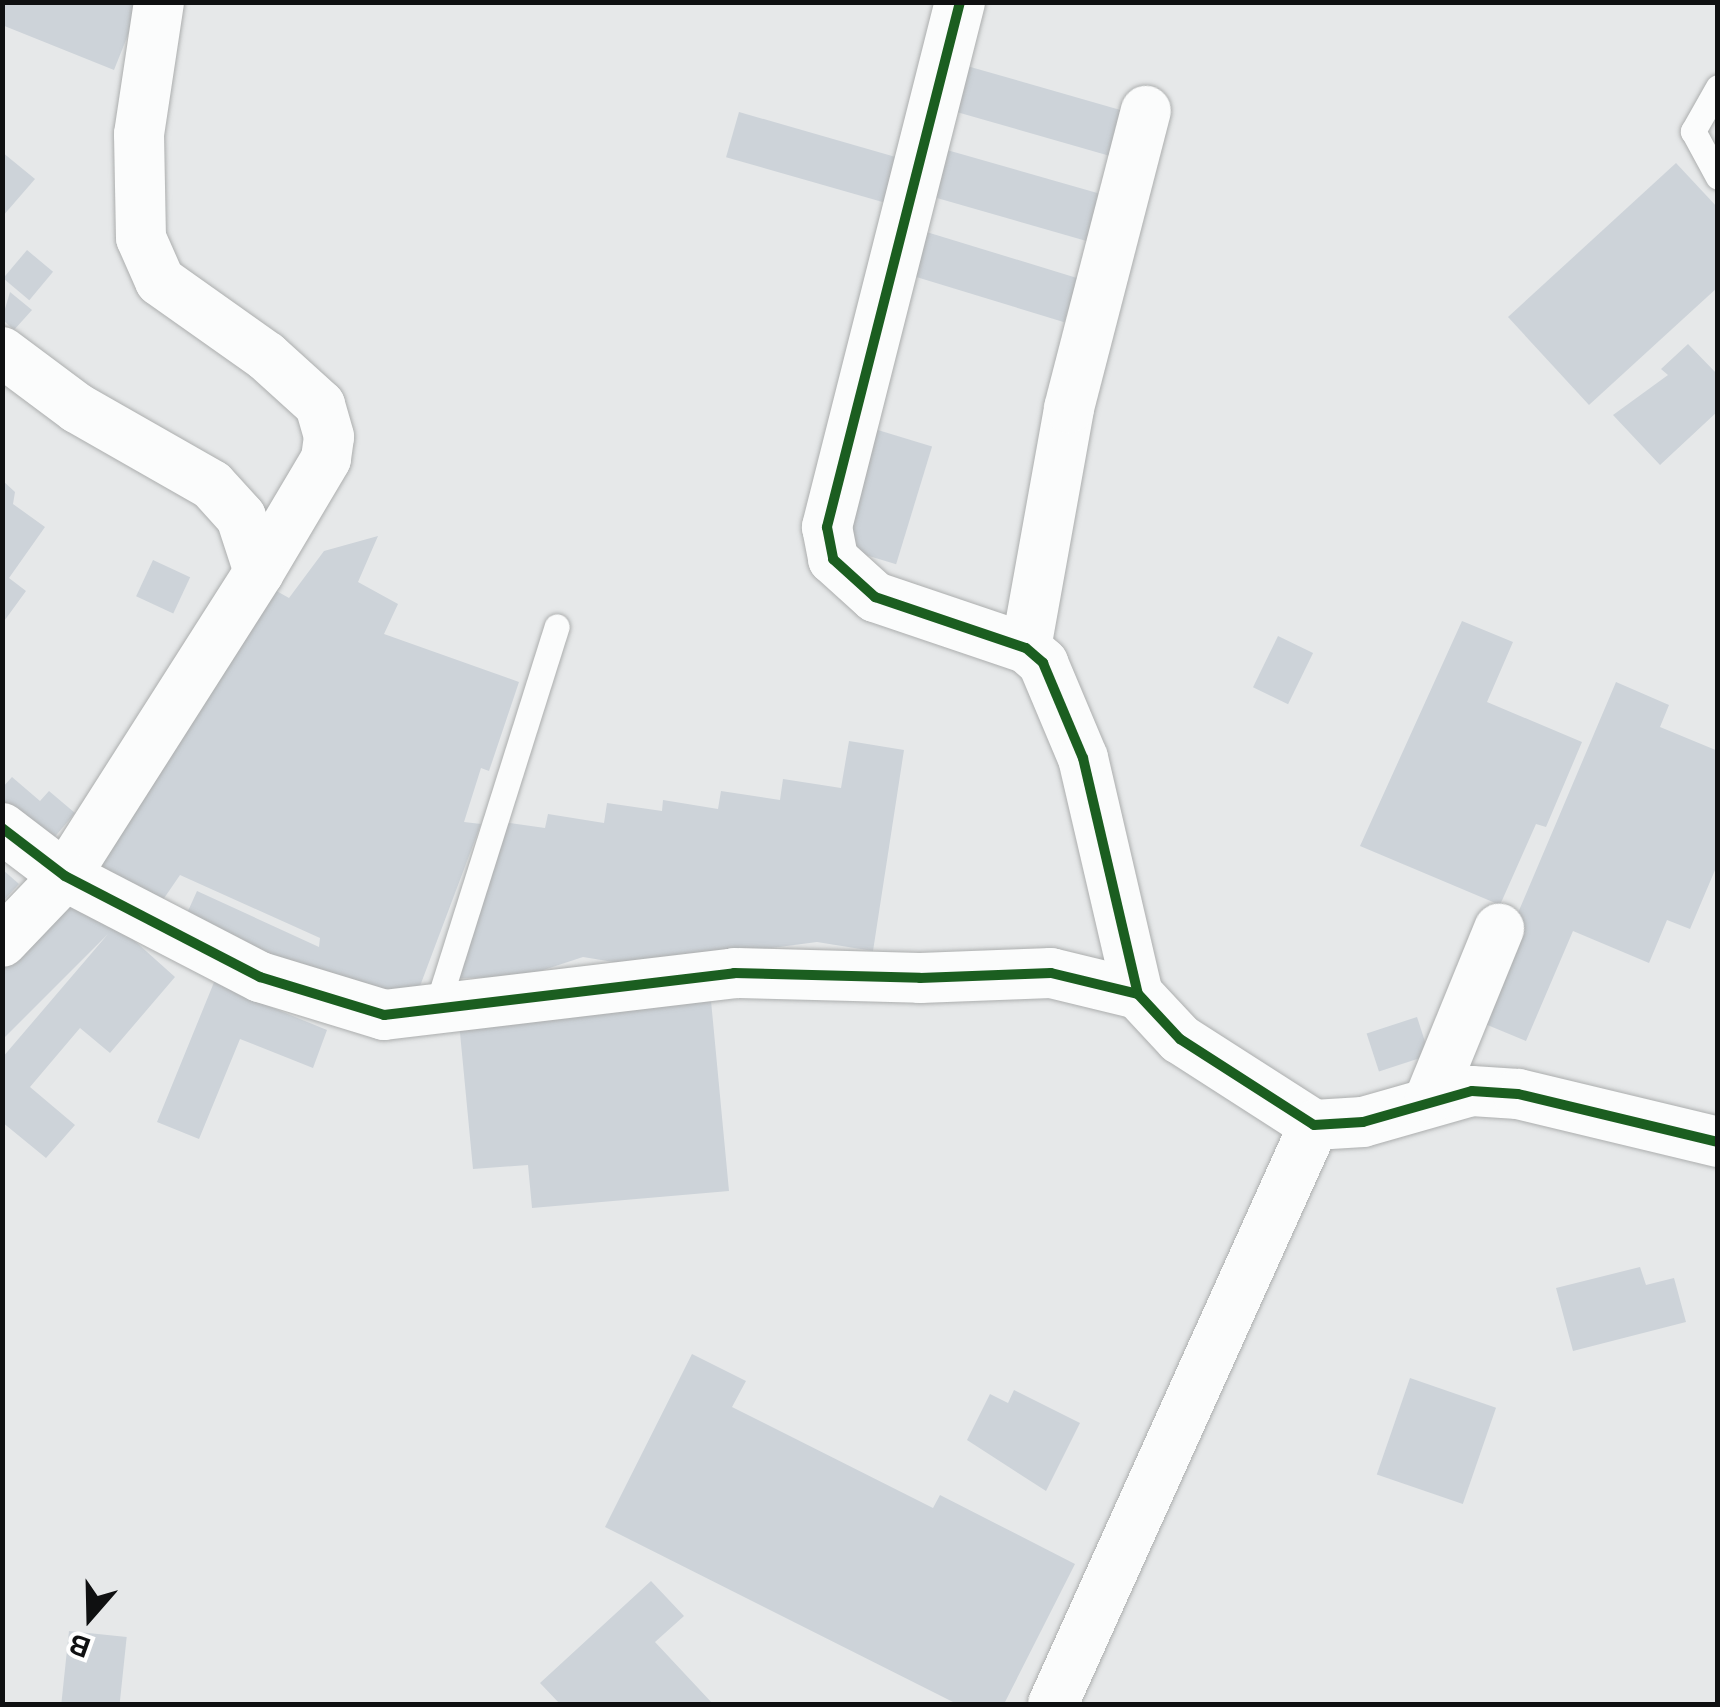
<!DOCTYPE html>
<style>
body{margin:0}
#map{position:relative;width:1720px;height:1707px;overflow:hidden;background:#e6e8e9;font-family:Arial,sans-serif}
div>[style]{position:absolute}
.building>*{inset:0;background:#cdd3d9;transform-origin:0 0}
.roads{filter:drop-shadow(0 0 2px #acaeae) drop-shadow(0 0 2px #acaeae)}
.lane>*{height:25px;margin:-12.5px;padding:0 12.5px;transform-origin:12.5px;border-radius:12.5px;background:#fbfcfc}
.street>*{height:50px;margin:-25px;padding:0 25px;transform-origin:25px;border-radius:25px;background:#fbfcfc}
.cycleway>*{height:10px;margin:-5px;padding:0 5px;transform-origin:5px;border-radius:5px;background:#1b5e20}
span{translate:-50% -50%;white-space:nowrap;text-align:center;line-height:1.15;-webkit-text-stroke:8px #fff;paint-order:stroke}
.frame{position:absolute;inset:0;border:5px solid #0f1011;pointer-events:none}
.north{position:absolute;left:40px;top:1567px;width:100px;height:100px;-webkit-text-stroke:8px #fff;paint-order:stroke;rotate:200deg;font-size:28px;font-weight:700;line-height:40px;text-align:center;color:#0f1011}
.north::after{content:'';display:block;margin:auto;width:35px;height:45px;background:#0f1011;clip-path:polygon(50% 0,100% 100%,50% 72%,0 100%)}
</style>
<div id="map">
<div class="building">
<div style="clip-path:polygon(2px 2px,141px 2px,114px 70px,2px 25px)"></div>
<div style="left:967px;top:66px;width:165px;height:47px;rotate:16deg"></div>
<div style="left:739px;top:112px;width:171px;height:47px;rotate:16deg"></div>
<div style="left:940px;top:148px;width:170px;height:49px;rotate:16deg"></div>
<div style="clip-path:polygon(2px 152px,35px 179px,2px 217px)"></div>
<div style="clip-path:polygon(1676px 163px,1718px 208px,1718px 287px,1589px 405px,1508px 317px)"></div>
<div style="left:920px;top:230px;width:165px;height:46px;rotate:17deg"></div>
<div style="left:27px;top:250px;width:34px;height:37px;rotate:40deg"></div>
<div style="clip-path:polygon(10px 292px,32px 310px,14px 330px,2px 319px)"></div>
<div style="clip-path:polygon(1688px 344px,1718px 375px,1718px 411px,1660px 465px,1613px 415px,1668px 375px,1661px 369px)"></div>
<div style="left:868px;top:427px;width:67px;height:123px;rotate:17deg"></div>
<div style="clip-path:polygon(2px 480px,15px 492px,13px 504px,45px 527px,9px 578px,26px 591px,2px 624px)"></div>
<div style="clip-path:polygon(378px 536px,358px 582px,398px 604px,384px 634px,519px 682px,489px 771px,481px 768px,464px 822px,481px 824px,414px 1002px,360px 997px,184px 920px,197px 891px,319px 947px,320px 938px,180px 875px,156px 910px,79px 858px,266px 585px,289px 598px,324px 551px)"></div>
<div style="left:153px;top:560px;width:41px;height:40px;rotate:25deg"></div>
<div style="clip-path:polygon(1462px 621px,1513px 642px,1487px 702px,1582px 742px,1546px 827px,1536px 824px,1500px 905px,1360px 846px)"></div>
<div style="left:1278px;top:636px;width:39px;height:57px;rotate:26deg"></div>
<div style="clip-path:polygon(1616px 682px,1669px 705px,1660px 727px,1718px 751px,1718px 863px,1690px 929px,1667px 920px,1649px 963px,1573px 931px,1526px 1041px,1473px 1019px)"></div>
<div style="clip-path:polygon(849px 741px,904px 750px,873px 951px,817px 942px,638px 966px,583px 957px,522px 977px,456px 978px,495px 821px,545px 828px,548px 814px,604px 823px,607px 803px,662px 811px,663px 800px,718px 809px,721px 791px,780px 800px,783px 779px,841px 788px)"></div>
<div style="clip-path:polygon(12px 777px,40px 801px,49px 791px,75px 813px,47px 846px,2px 808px,2px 788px)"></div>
<div style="clip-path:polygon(2px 869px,19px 884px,2px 902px)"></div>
<div style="clip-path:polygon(79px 891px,175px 977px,110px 1053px,80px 1028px,30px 1087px,75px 1125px,46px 1158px,2px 1122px,2px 1058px,108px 934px,2px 1040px,2px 968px)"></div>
<div style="clip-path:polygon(217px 975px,256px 1001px,327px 1030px,313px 1068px,240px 1039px,199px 1139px,157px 1122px)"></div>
<div style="clip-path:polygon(710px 990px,729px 1191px,532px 1208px,528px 1165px,473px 1169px,458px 1012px)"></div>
<div style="left:1417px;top:1017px;width:40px;height:53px;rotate:72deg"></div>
<div style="clip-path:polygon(1640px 1267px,1646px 1285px,1674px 1278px,1686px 1322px,1573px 1351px,1556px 1288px)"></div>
<div style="clip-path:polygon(692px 1354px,746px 1381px,732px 1407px,933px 1508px,940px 1495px,1075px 1564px,1004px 1704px,957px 1704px,605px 1527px)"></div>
<div style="left:1410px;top:1378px;width:91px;height:102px;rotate:19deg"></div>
<div style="clip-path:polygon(1014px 1390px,1080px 1423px,1046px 1491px,967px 1440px,990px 1394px,1008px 1403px)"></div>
<div style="clip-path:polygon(651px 1581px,684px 1616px,655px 1642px,713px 1704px,560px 1704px,540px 1683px)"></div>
<div style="left:69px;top:1631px;width:58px;height:73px;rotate:6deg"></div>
</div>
<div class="roads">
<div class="lane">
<div style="left:1718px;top:87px;width:51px;rotate:119.6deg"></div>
<div style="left:1693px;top:131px;width:52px;rotate:61.5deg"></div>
<div style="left:437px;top:1006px;width:398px;rotate:-72.5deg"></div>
</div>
<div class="street">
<div style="left:159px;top:2px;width:134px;rotate:98.6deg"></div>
<div style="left:139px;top:134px;width:104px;rotate:88.9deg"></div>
<div style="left:141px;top:238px;width:47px;rotate:66.2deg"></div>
<div style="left:160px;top:281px;width:130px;rotate:35.3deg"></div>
<div style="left:266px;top:356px;width:73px;rotate:42.2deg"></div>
<div style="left:320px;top:405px;width:33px;rotate:74deg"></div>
<div style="left:329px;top:437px;width:22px;rotate:98deg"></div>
<div style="left:326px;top:459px;width:131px;rotate:120.7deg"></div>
<div style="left:960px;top:2px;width:542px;rotate:104.22deg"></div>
<div style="left:827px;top:527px;width:33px;rotate:79deg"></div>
<div style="left:833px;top:559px;width:57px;rotate:42.1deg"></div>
<div style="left:875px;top:597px;width:159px;rotate:18.7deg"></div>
<div style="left:1026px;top:648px;width:23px;rotate:41deg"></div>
<div style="left:1043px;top:663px;width:103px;rotate:67.2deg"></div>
<div style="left:1083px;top:758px;width:242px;rotate:76.9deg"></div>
<div style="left:2px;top:352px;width:94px;rotate:36.7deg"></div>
<div style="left:77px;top:408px;width:155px;rotate:29.7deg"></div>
<div style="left:212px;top:485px;width:43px;rotate:47.8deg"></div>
<div style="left:241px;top:517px;width:58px;rotate:71.9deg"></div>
<div style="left:259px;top:572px;width:361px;rotate:122.5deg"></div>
<div style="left:65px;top:876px;width:91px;rotate:133.7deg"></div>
<div style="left:1026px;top:648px;width:244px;rotate:-79.8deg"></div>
<div style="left:1069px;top:408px;width:307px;rotate:-75.5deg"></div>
<div style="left:2px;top:828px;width:79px;rotate:37.3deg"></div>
<div style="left:65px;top:876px;width:220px;rotate:27.4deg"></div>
<div style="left:260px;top:977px;width:130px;rotate:17deg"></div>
<div style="left:384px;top:1015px;width:353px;rotate:-6.8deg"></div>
<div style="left:734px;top:973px;width:186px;rotate:1.5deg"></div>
<div style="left:920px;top:978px;width:131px;rotate:-2.2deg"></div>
<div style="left:1051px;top:973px;width:89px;rotate:13.6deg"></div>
<div style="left:1138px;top:994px;width:62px;rotate:47deg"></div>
<div style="left:1180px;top:1039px;width:159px;rotate:32.7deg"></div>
<div style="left:1314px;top:1125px;width:49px;rotate:-3.5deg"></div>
<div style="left:1363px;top:1122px;width:113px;rotate:-15.9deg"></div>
<div style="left:1472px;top:1091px;width:46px;rotate:3.7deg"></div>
<div style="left:1518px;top:1094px;width:206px;rotate:13.5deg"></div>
<div style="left:1430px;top:1098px;width:183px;rotate:-67.8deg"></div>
<div style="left:1053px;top:1704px;width:635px;rotate:-65.74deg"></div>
</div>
</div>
<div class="cycleway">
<div style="left:960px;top:2px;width:542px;rotate:104.22deg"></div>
<div style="left:827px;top:527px;width:33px;rotate:79deg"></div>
<div style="left:833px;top:559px;width:57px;rotate:42.1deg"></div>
<div style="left:875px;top:597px;width:159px;rotate:18.7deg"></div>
<div style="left:1026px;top:648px;width:23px;rotate:41deg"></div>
<div style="left:1043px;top:663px;width:103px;rotate:67.2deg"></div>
<div style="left:1083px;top:758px;width:242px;rotate:76.9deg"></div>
<div style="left:2px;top:828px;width:79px;rotate:37.3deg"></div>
<div style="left:65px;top:876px;width:220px;rotate:27.4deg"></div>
<div style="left:260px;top:977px;width:130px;rotate:17deg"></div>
<div style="left:384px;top:1015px;width:353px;rotate:-6.8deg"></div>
<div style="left:734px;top:973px;width:186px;rotate:1.5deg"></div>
<div style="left:920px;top:978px;width:131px;rotate:-2.2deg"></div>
<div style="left:1051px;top:973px;width:89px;rotate:13.6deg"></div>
<div style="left:1138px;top:994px;width:62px;rotate:47deg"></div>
<div style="left:1180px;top:1039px;width:159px;rotate:32.7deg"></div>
<div style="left:1314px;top:1125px;width:49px;rotate:-3.5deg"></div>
<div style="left:1363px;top:1122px;width:113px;rotate:-15.9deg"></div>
<div style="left:1472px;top:1091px;width:46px;rotate:3.7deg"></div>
<div style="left:1518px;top:1094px;width:206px;rotate:13.5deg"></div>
</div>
<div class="frame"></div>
<div class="north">B</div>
</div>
